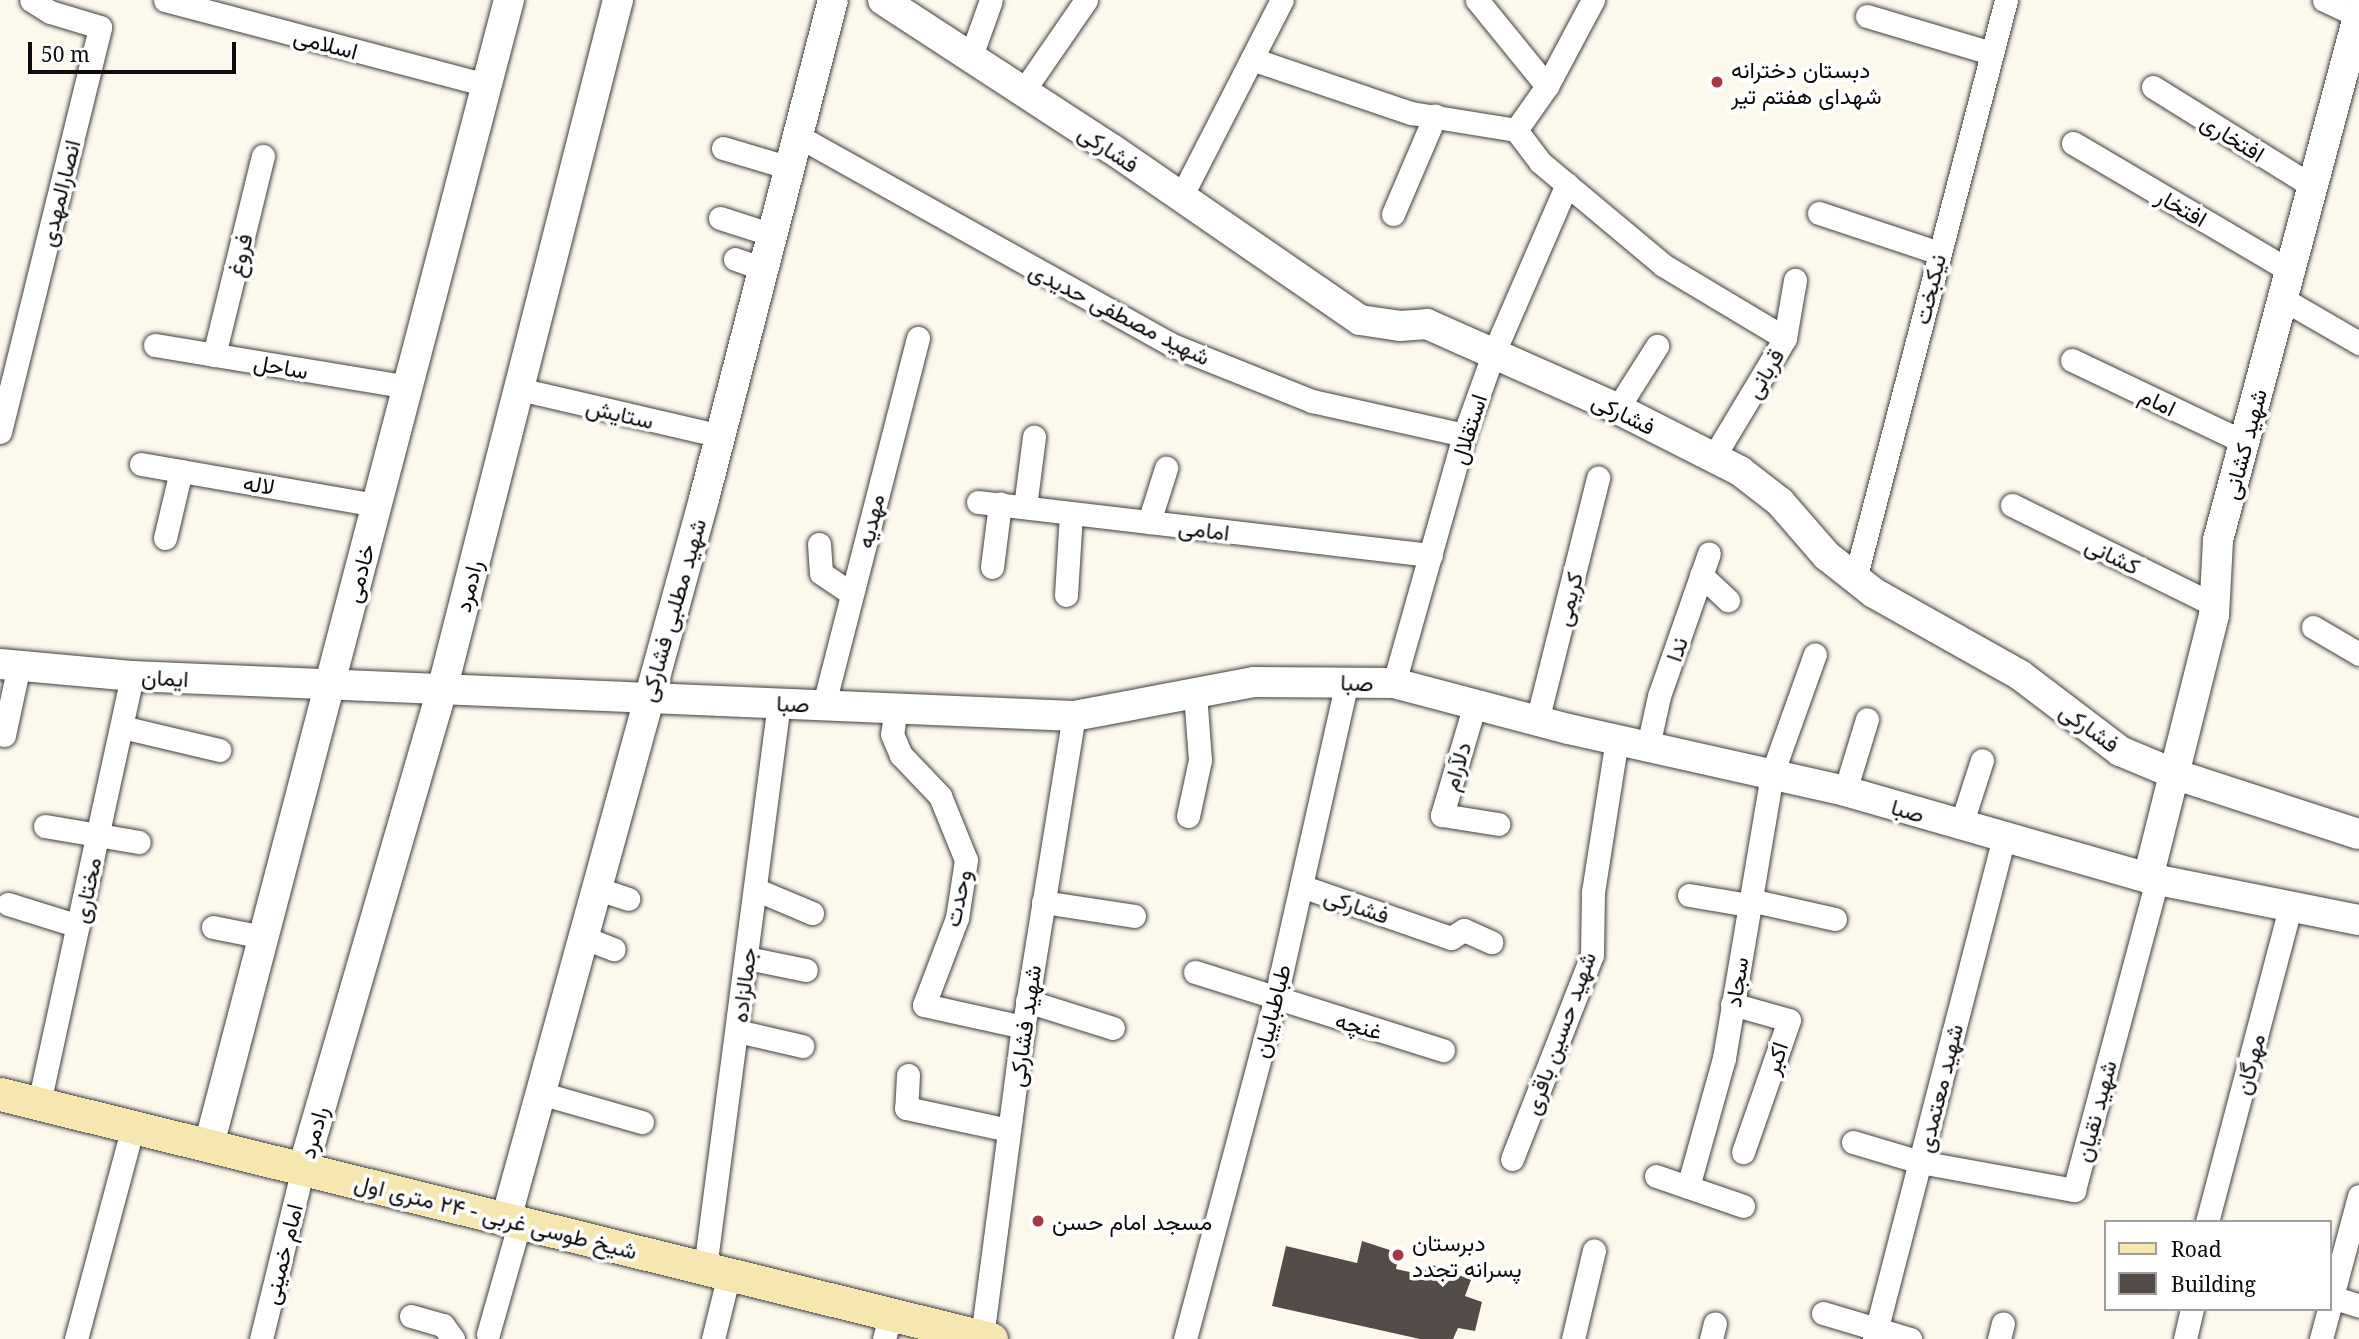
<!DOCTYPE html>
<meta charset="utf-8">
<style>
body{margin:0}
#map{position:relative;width:2359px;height:1339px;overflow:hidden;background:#fdf8ec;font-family:"Noto Serif",Vazirmatn,serif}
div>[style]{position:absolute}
.building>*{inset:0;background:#534c49}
.roads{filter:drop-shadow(0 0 2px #3f3f3f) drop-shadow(0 0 2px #3f3f3f)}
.minor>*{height:23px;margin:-11.5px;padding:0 11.5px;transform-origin:11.5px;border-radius:11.5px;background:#fff}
.tertiary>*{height:30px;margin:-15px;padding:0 15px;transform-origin:15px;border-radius:15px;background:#fff}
.secondary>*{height:33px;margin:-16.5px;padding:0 16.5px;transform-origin:16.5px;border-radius:16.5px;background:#f5e7af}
.dots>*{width:19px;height:19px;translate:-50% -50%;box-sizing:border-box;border:4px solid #fff;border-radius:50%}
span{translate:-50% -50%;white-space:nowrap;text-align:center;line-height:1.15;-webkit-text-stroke:7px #fff;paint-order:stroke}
.street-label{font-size:23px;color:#0c0c0c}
.poi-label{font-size:23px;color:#0c0c0c}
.left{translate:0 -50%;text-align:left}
.legend{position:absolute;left:2104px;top:1220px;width:228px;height:91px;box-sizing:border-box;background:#fff;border:2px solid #9e9e9e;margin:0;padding:9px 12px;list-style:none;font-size:21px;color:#0c0c0c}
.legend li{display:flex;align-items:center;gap:14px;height:35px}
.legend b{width:35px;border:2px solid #9e9e9e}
.scale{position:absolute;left:28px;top:42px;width:208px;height:32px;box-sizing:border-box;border:4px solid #0c0c0c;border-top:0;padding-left:9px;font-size:21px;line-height:24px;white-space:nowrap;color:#0c0c0c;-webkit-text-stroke:5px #fff;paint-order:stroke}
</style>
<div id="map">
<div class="building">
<div style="clip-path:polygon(1362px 1241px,1399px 1253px,1396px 1269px,1423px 1275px,1428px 1263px,1471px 1280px,1465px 1296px,1482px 1302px,1475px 1331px,1458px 1328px,1453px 1339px,1420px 1339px,1272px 1306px,1286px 1246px,1357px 1263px)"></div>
</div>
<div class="roads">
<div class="minor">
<div style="left:165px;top:0;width:333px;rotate:14.8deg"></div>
<div style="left:1477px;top:0;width:111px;rotate:50.9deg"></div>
<div style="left:2324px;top:0;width:38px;rotate:25deg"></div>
<div style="left:1867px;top:16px;width:129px;rotate:16.6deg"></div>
<div style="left:971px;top:56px;width:59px;rotate:-70.3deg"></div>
<div style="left:1252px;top:59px;width:168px;rotate:18.8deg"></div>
<div style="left:1411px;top:113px;width:106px;rotate:9.2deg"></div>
<div style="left:1516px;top:130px;width:40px;rotate:53deg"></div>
<div style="left:1540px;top:162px;width:160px;rotate:39.9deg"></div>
<div style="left:1663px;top:265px;width:142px;rotate:30.9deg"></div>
<div style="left:2153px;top:87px;width:187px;rotate:31.9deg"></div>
<div style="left:1024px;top:90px;width:109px;rotate:-55.4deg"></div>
<div style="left:1516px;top:130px;width:54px;rotate:-54.8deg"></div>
<div style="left:1547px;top:86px;width:98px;rotate:-61.9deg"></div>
<div style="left:798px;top:136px;width:428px;rotate:29.2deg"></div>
<div style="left:1172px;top:345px;width:151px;rotate:21.8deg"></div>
<div style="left:1312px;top:401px;width:156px;rotate:12.6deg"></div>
<div style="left:2073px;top:143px;width:252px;rotate:30.5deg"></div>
<div style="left:723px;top:148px;width:70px;rotate:16.6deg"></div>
<div style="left:1181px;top:197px;width:221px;rotate:-62.9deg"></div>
<div style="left:1819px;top:213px;width:126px;rotate:18.4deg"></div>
<div style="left:1393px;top:214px;width:107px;rotate:-66.8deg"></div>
<div style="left:720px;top:218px;width:56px;rotate:17.8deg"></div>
<div style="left:735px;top:259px;width:31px;rotate:19deg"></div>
<div style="left:2283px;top:299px;width:88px;rotate:30.1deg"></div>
<div style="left:155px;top:345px;width:256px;rotate:9.4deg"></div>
<div style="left:214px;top:355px;width:205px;rotate:-76.2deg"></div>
<div style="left:2072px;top:360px;width:191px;rotate:25.5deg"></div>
<div style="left:519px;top:389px;width:207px;rotate:13.1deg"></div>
<div style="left:1617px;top:409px;width:75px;rotate:-57.6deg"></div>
<div style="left:0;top:432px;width:417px;rotate:-76.1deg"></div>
<div style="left:100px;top:27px;width:52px;rotate:-163.3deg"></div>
<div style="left:50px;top:12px;width:22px;rotate:-148deg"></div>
<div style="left:1713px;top:458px;width:140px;rotate:-59deg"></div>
<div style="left:1785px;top:338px;width:59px;rotate:-80.2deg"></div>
<div style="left:141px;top:464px;width:240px;rotate:9.9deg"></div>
<div style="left:978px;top:502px;width:456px;rotate:6.7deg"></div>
<div style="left:2012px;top:505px;width:225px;rotate:26.3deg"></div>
<div style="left:1025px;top:507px;width:71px;rotate:-82.7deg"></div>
<div style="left:1149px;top:522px;width:57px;rotate:-72.5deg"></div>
<div style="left:165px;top:538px;width:69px;rotate:-76.6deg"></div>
<div style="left:819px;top:544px;width:29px;rotate:86deg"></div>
<div style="left:821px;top:573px;width:37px;rotate:34deg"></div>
<div style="left:992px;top:567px;width:64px;rotate:-82.8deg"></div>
<div style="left:1701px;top:575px;width:37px;rotate:43deg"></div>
<div style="left:1855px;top:579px;width:598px;rotate:-75.38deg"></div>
<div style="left:1066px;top:595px;width:82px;rotate:-86.5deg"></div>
<div style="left:2313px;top:627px;width:53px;rotate:30.4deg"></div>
<div style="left:1394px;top:683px;width:258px;rotate:-74.2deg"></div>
<div style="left:1464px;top:435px;width:88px;rotate:-70.1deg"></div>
<div style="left:1494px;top:352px;width:183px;rotate:-66.5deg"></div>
<div style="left:824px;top:704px;width:378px;rotate:-75.6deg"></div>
<div style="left:1475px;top:704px;width:116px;rotate:106.6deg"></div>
<div style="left:1442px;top:815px;width:57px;rotate:9.1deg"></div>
<div style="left:896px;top:707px;width:27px;rotate:98deg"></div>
<div style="left:892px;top:734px;width:23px;rotate:67deg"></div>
<div style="left:901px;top:755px;width:57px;rotate:46.4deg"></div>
<div style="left:940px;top:796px;width:69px;rotate:67.9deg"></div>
<div style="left:966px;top:860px;width:59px;rotate:98.8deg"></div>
<div style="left:957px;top:918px;width:93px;rotate:110.8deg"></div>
<div style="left:924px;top:1005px;width:101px;rotate:12.5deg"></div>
<div style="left:1537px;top:721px;width:251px;rotate:-75.9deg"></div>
<div style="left:122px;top:727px;width:100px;rotate:13.3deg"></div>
<div style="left:4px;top:735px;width:72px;rotate:-77.9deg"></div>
<div style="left:1648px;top:746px;width:51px;rotate:-77.6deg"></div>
<div style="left:1659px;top:696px;width:151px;rotate:-70.7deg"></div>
<div style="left:1845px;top:791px;width:75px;rotate:-73deg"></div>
<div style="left:1188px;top:816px;width:57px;rotate:-77.9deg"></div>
<div style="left:1200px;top:760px;width:66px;rotate:-94.3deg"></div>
<div style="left:1961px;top:825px;width:68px;rotate:-72.1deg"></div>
<div style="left:45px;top:826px;width:95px;rotate:9.7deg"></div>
<div style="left:1301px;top:886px;width:159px;rotate:19.1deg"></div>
<div style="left:1451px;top:938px;width:15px;rotate:-32deg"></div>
<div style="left:1464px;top:930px;width:30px;rotate:24deg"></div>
<div style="left:595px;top:888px;width:35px;rotate:18deg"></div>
<div style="left:755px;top:889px;width:62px;rotate:22.8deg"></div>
<div style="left:1689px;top:895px;width:61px;rotate:9.5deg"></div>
<div style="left:1750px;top:900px;width:87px;rotate:12.6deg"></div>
<div style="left:1043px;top:902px;width:92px;rotate:8.7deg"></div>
<div style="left:8px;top:904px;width:73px;rotate:17.4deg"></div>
<div style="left:213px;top:927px;width:51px;rotate:11.3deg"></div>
<div style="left:582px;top:937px;width:34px;rotate:21deg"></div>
<div style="left:747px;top:958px;width:60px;rotate:11.5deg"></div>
<div style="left:1195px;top:972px;width:260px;rotate:17.5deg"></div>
<div style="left:1027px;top:1001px;width:90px;rotate:17.4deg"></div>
<div style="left:1732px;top:1004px;width:59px;rotate:15.7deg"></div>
<div style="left:1789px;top:1020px;width:140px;rotate:109.2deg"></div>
<div style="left:737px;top:1031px;width:67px;rotate:13deg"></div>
<div style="left:908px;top:1075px;width:33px;rotate:93deg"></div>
<div style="left:906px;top:1108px;width:105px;rotate:12.1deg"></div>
<div style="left:540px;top:1093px;width:106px;rotate:15.9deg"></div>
<div style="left:39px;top:1103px;width:437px;rotate:-77.7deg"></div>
<div style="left:1853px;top:1142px;width:70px;rotate:16.6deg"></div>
<div style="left:1920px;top:1162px;width:157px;rotate:10.3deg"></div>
<div style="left:2074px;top:1190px;width:321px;rotate:-75deg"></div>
<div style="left:1512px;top:1159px;width:219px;rotate:-68.6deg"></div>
<div style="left:1592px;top:955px;width:63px;rotate:-89.1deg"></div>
<div style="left:1593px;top:892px;width:155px;rotate:-81.1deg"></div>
<div style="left:1656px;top:1176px;width:92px;rotate:19deg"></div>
<div style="left:1688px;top:1187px;width:134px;rotate:-74.4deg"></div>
<div style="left:1724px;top:1058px;width:288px;rotate:-80.4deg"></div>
<div style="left:1772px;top:774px;width:127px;rotate:-70.3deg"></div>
<div style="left:2207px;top:1222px;width:326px;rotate:-75.2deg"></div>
<div style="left:705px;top:1268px;width:570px;rotate:-82.54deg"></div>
<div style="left:2332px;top:1297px;width:28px;rotate:18deg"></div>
<div style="left:2329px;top:1308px;width:116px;rotate:-75deg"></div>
<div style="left:1823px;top:1313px;width:91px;rotate:16.6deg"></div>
<div style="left:411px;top:1316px;width:33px;rotate:16deg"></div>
<div style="left:443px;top:1325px;width:17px;rotate:54deg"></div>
<div style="left:488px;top:1334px;width:116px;rotate:-74.1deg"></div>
<div style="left:982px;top:1337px;width:298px;rotate:-82.5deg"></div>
<div style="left:1021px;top:1042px;width:330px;rotate:-80.8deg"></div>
<div style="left:76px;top:1339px;width:220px;rotate:-75deg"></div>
<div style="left:261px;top:1339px;width:176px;rotate:-76.2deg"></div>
<div style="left:713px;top:1339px;width:67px;rotate:-76.2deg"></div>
<div style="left:884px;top:1339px;width:27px;rotate:-75deg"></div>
<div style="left:1185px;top:1339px;width:350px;rotate:-75.1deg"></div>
<div style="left:1275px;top:1001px;width:328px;rotate:-77.3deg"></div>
<div style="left:1573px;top:1339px;width:91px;rotate:-76.7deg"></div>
<div style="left:1711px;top:1339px;width:16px;rotate:-76deg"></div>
<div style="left:1874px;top:1339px;width:519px;rotate:-75.48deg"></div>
<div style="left:1999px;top:1339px;width:16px;rotate:-76deg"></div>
<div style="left:2185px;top:1339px;width:31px;rotate:-77deg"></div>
<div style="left:2321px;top:1339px;width:31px;rotate:-75deg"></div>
</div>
<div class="tertiary">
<div style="left:883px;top:0;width:273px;rotate:33.1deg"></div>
<div style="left:1112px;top:149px;width:301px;rotate:34.6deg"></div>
<div style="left:1360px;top:320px;width:40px;rotate:8.5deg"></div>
<div style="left:1400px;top:326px;width:27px;rotate:-4deg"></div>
<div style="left:1427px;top:324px;width:202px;rotate:23.9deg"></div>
<div style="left:1612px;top:406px;width:144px;rotate:26.9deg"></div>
<div style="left:1740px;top:471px;width:51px;rotate:37.8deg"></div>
<div style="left:1780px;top:502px;width:72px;rotate:49deg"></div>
<div style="left:1827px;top:556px;width:60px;rotate:38.2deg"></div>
<div style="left:1874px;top:593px;width:167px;rotate:29.3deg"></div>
<div style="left:2020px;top:675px;width:126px;rotate:37.2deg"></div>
<div style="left:2120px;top:751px;width:62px;rotate:22.8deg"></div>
<div style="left:2177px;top:775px;width:191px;rotate:18deg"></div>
<div style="left:0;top:664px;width:133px;rotate:5.2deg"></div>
<div style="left:132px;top:676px;width:943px;rotate:2.43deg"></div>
<div style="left:1074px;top:716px;width:183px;rotate:-10.7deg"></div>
<div style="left:1254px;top:682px;width:140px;rotate:0.4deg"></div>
<div style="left:1394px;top:683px;width:180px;rotate:14.8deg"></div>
<div style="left:1568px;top:729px;width:284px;rotate:12.6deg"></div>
<div style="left:1845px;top:791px;width:315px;rotate:16deg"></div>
<div style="left:2148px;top:878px;width:215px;rotate:11.3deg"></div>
<div style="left:2148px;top:878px;width:271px;rotate:-75.9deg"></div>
<div style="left:2214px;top:615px;width:75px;rotate:-86.9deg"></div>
<div style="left:2218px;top:540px;width:546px;rotate:-75.02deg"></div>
<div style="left:209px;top:1145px;width:1184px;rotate:-75.32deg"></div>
<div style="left:303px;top:1168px;width:498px;rotate:-73.8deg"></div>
<div style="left:442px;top:690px;width:712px;rotate:-75.69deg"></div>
<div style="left:506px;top:1219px;width:747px;rotate:-74.62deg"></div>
<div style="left:704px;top:499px;width:515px;rotate:-75.51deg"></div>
</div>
<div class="secondary">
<div style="left:0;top:1094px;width:1021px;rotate:13.89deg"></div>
</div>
</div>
<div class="dots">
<div style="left:1717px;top:82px;background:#aa3544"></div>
<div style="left:1038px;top:1221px;background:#aa3544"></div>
<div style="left:1398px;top:1255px;background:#aa3544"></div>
</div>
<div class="street-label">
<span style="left:326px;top:43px;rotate:15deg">اسلامی</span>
<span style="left:2233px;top:137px;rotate:32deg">افتخاری</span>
<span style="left:1109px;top:148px;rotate:34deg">فشارکی</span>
<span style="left:59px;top:193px;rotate:-76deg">انصارالمهدی</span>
<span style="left:2182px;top:207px;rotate:30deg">افتخار</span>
<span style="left:239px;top:255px;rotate:-76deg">فروغ</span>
<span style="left:1929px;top:289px;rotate:-76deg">نیکبخت</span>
<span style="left:1120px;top:313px;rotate:27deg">شهید مصطفی حدیدی</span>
<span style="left:281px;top:366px;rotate:10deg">ساحل</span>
<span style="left:1764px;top:373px;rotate:-59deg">قربانی</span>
<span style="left:2158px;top:401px;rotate:26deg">امام</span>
<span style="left:620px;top:413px;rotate:13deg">ستایش</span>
<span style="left:1624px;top:413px;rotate:26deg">فشارکی</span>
<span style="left:1468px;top:429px;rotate:-72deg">استقلال</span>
<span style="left:2244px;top:444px;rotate:-75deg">شهید کشانی</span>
<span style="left:259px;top:484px;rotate:10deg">لاله</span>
<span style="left:870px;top:521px;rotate:-77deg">مهدیه</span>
<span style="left:1204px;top:529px;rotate:7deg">امامی</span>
<span style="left:2113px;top:555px;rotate:26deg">کشانی</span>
<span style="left:359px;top:573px;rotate:-75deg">خادمی</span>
<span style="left:468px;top:586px;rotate:-76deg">رادمرد</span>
<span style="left:1568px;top:599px;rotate:-76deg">کریمی</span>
<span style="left:672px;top:610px;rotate:-74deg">شهید مطلبی فشارکی</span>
<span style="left:1676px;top:649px;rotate:-71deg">ندا</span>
<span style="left:165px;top:677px;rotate:3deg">ایمان</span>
<span style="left:1357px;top:682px;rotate:2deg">صبا</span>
<span style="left:793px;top:703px;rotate:2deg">صبا</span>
<span style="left:2090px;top:727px;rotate:36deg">فشارکی</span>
<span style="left:1456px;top:766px;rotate:-73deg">دلآرام</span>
<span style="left:1908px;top:810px;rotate:16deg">صبا</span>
<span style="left:86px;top:890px;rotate:-78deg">مختاری</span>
<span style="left:957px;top:898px;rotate:-78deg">وحدت</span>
<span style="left:1357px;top:905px;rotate:19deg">فشارکی</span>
<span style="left:1736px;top:982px;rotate:-81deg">سجاد</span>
<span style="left:743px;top:985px;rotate:-83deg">جمالزاده</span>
<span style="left:1271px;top:1011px;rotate:-76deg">طباطباییان</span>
<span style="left:1359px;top:1025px;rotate:16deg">غنچه</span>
<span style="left:1024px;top:1026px;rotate:-82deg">شهید فشارکی</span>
<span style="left:1559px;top:1033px;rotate:-70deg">شهید حسین باقری</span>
<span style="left:1775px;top:1058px;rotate:-71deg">اکبر</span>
<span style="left:2249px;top:1064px;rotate:-75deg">مهرگان</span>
<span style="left:1939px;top:1088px;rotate:-76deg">شهید معتمدی</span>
<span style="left:2095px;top:1111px;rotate:-75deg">شهید نقیان</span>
<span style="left:313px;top:1132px;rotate:-74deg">رادمرد</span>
<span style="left:496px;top:1216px;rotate:14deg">شیخ طوسی غربی - ۲۴ متری اول</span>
<span style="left:282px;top:1254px;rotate:-76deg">امام خمینی</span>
</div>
<div class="poi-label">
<span class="left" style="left:1731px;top:82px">دبستان دخترانه<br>شهدای هفتم تیر</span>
<span class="left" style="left:1052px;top:1221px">مسجد امام حسن</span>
<span class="left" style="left:1412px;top:1255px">دبرستان<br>پسرانه تجدد</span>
</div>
<ul class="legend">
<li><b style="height:9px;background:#f5e7af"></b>Road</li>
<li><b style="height:19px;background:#534c49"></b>Building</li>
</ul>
<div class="scale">50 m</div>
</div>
